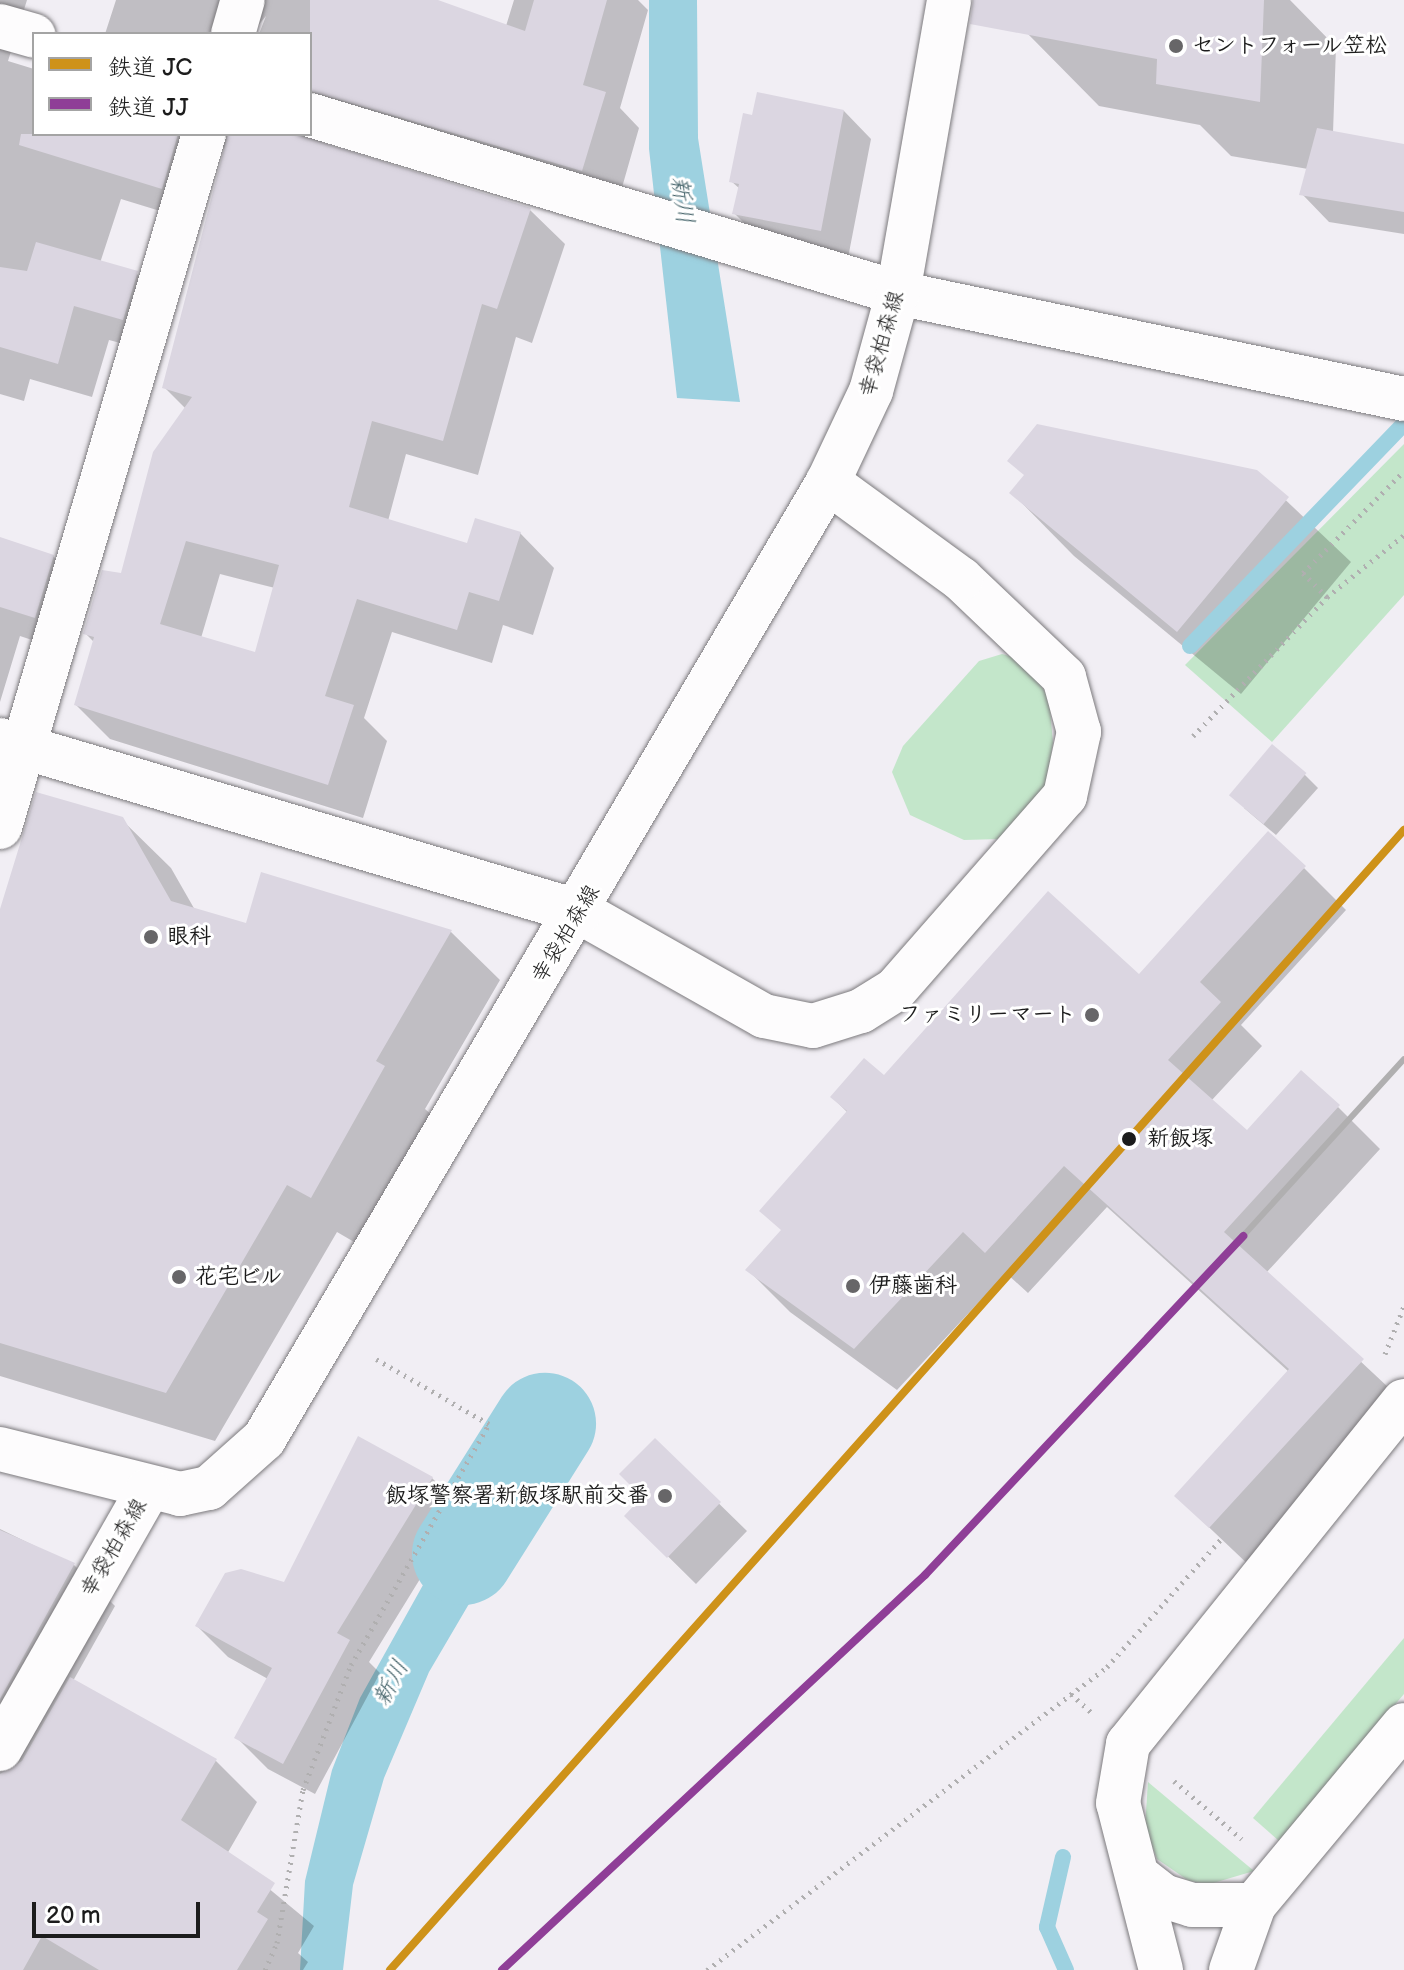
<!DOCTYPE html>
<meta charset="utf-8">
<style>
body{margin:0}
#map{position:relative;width:1404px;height:1970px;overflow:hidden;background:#f1eef4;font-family:"Balsamiq Sans","Klee One",sans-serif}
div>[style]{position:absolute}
.green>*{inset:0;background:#c3e6ca}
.water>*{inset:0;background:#9dd1e0}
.shadow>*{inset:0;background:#0003}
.stream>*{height:16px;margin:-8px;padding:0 8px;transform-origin:8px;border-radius:8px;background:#9dd1e0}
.river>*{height:102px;margin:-51px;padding:0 51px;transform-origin:51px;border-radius:51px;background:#9dd1e0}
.building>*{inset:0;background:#dbd6e1;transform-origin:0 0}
.path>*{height:5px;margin-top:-2.5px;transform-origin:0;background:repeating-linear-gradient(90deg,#b0afb0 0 2px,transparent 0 8px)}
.roads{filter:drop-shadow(0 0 2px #7c7a7d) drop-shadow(0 0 2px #7c7a7d)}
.street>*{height:44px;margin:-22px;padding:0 22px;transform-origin:22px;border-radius:22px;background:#fdfcfd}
.secondary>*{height:44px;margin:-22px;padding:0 22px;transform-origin:22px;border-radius:22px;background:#fdfcfd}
.rail>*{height:6px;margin:-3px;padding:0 3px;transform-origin:3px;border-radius:3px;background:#b0afb0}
.rail-1>*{height:8px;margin:-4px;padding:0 4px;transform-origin:4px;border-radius:4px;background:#ce9219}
.rail-2>*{height:8px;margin:-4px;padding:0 4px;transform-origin:4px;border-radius:4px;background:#8f3e97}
.dots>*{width:22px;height:22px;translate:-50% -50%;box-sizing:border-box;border:4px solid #fff;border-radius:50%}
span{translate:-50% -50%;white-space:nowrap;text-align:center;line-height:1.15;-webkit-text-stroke:6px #fff;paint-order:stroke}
.poi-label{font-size:22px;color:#1c1c1c;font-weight:700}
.left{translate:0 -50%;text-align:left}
.right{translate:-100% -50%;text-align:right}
.street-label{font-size:22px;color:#1c1c1c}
.stop-label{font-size:22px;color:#1c1c1c;font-weight:700}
.water-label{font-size:24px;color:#416067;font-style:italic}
.legend{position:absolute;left:32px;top:32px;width:280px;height:104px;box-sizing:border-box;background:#fff;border:2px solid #a4a4a4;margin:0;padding:10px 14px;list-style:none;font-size:24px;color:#1c1c1c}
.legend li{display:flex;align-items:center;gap:16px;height:40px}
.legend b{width:40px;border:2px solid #a4a4a4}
.scale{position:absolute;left:32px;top:1902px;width:168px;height:36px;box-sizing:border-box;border:4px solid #1c1c1c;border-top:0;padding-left:10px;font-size:24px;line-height:28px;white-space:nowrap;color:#1c1c1c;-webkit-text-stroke:6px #fff;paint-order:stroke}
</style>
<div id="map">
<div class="green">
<div style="clip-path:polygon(1404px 444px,1404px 595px,1272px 742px,1185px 665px)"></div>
<div style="clip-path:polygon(1002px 654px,1024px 660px,1049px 698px,1053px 743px,1046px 785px,1000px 839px,964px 840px,910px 815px,892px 772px,903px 746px,979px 661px)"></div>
<div style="clip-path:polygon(1404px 1638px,1404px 1694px,1279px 1841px,1253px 1818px)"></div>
<div style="clip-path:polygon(1148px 1782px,1254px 1871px,1210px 1884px,1189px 1881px,1157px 1859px,1145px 1827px)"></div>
</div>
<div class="water">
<div style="clip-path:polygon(649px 0,697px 0,698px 138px,740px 402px,677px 398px,649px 149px)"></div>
<div style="clip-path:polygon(515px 1420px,561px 1447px,429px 1672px,384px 1778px,353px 1885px,343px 1970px,300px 1970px,305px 1881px,332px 1770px,360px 1698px)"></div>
</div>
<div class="shadow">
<div style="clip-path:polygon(evenodd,0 0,27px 0,8px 61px,34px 69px,34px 134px,310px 134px,310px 34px,259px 34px,266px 16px,251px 34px,105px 34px,116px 0,432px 0,506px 26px,514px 0,638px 0,648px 10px,620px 108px,639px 128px,617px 205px,328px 130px,320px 144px,530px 210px,565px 244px,532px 343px,516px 337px,478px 475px,406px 454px,388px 521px,468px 546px,520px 533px,554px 568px,533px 635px,503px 625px,492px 663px,392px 632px,364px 718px,387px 741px,363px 818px,110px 739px,76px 705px,94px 642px,85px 633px,122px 575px,186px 409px,165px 388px,229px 146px,220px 151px,196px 222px,121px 199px,100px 263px,136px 273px,171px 308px,158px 353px,109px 340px,92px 397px,30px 379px,24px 401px,0 394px,0 0,220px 574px,275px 588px,257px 654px,201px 638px,220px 574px)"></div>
<div style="clip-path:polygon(1032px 0,1290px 0,1336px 47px,1333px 133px,1404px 146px,1404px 234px,1329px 222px,1302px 194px,1308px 169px,1231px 156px,1200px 125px,1099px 106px,1027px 33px)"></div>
<div style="clip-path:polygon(844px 111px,871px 139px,848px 258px,762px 241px,734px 213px,740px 189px,731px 181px,754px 117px)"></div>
<div style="clip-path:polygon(1256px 472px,1351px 562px,1241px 694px,1074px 556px,1012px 493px)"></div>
<div style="clip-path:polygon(0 540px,53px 556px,89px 592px,71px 653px,20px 636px,0 702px)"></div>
<div style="clip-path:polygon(1304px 774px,1318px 788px,1276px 835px,1244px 808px)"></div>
<div style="clip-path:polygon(121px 819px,171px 868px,195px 910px,247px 925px,451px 932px,500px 980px,425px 1109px,433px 1116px,361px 1246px,337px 1232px,215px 1441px,0 1376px,0 917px)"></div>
<div style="clip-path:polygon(1304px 868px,1346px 910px,1241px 1025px,1262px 1046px,1211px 1101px,1247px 1133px,1338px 1107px,1380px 1149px,1266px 1273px,1404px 1402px,1253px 1569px,1176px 1496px,1289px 1372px,1107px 1207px,1028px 1293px,1006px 1273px,897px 1390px,790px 1312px,748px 1270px,782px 1231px,848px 1113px,832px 1097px,1139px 976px)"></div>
<div style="clip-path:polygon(655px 1441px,747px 1531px,696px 1584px,627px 1516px,645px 1497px)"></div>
<div style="clip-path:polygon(432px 1478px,463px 1509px,369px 1662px,380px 1673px,315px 1794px,268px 1769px,237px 1738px,268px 1679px,228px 1657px,197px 1626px,285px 1585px)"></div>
<div style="clip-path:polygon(0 1529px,74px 1565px,115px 1606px,73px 1681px,216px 1761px,257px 1802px,227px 1854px,314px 1926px,298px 1953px,308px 1962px,303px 1970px,0 1970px)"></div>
</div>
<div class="stream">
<div style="left:1190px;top:646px;width:308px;rotate:-46.1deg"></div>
<div style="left:1063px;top:1857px;width:72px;rotate:102.9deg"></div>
<div style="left:1047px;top:1927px;width:47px;rotate:66.2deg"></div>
</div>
<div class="river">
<div style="left:463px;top:1554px;width:154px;rotate:-57.8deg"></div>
</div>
<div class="building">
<div style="clip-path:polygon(310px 0,438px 0,525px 31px,534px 0,607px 0,583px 85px,606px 92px,582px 171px,310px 91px)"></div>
<div style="clip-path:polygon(973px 0,1264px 0,1260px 102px,1156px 84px,1157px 59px,970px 24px)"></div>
<div style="clip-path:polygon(757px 92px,844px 110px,821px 231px,732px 214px,739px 184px,729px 182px,743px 113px,752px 115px)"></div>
<div style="clip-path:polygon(1317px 128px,1404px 144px,1404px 212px,1299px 195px)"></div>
<div style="clip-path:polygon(21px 134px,178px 134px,162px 189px,19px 145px)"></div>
<div style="clip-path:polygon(evenodd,228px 134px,295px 134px,531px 208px,497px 309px,482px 304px,443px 441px,372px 421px,349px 507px,467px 543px,475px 518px,521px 532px,499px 601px,469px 592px,457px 630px,357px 599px,325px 696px,354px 705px,328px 785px,74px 705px,94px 637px,83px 634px,102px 570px,121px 573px,153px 452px,192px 397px,162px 388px,228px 134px,186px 541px,279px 565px,255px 652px,160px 624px,186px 541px)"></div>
<div style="clip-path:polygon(36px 242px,138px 271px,123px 320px,74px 306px,58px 364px,0 347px,0 267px,27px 271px)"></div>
<div style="clip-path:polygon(1037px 424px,1257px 470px,1289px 497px,1177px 632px,1009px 493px,1024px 475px,1007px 461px)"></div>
<div style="clip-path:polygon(0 537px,54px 555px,35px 618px,0 607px)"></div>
<div style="left:1272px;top:744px;width:45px;height:67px;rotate:40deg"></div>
<div style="clip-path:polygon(36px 792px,123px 817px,171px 901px,246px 923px,261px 872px,452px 930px,376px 1061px,385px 1066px,311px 1198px,287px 1185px,166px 1393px,0 1343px,0 909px)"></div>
<div style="clip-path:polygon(1268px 831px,1306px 866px,1200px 982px,1221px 1002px,1168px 1060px,1247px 1130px,1301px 1070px,1340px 1105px,1224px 1232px,1364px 1359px,1209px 1528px,1174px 1496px,1289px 1369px,1064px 1166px,985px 1253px,963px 1232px,854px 1349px,745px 1270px,781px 1230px,759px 1211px,847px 1111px,830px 1097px,864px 1058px,884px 1075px,1048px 891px,1139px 974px)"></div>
<div style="clip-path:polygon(358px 1436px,433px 1477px,337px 1633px,350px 1640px,283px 1764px,234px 1738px,272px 1668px,195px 1626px,225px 1573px,241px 1569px,284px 1582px)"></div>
<div style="clip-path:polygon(655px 1438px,721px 1502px,667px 1558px,624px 1516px,642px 1497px,619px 1474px)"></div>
<div style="clip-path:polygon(0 1530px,75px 1563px,0 1699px)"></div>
<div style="clip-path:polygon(70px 1677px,217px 1759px,181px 1820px,275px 1883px,257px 1912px,268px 1919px,237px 1970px,99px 1970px,42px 1936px,23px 1970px,0 1970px,0 1774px,22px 1761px)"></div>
</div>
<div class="path">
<div style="left:1327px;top:597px;width:34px;rotate:-135deg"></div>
<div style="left:1303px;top:573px;width:144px;rotate:-45.3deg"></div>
<div style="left:1193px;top:736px;width:193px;rotate:-46deg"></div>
<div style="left:1327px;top:597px;width:99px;rotate:-38.8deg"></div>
<div style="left:1385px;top:1354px;width:52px;rotate:-68.4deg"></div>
<div style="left:1071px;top:1694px;width:27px;rotate:42deg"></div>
<div style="left:1174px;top:1781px;width:89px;rotate:40.5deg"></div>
<div style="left:265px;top:1970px;width:30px;rotate:-66deg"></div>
<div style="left:277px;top:1943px;width:155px;rotate:-80.4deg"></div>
<div style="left:303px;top:1790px;width:134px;rotate:-69deg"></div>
<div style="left:351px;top:1665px;width:278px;rotate:-60.2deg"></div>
<div style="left:489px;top:1424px;width:130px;rotate:-150.1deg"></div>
<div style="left:707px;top:1970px;width:502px;rotate:-37.14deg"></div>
<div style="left:1107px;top:1667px;width:173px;rotate:-48.3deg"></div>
</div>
<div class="roads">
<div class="street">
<div style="left:0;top:26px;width:35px;rotate:16deg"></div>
<div style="left:233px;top:34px;width:35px;rotate:-74deg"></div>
<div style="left:310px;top:115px;width:614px;rotate:16.84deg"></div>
<div style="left:898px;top:293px;width:517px;rotate:11.83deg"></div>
<div style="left:0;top:827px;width:722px;rotate:-73.6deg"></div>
<div style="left:580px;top:912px;width:211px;rotate:29.5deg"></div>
<div style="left:764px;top:1016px;width:50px;rotate:11.5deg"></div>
<div style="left:813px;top:1026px;width:50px;rotate:-17.4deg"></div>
<div style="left:861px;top:1011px;width:40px;rotate:-32deg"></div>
<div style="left:895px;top:990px;width:258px;rotate:-48.8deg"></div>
<div style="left:1065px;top:796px;width:66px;rotate:-77.7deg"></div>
<div style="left:1079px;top:732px;width:57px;rotate:-105.3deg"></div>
<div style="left:1064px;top:677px;width:142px;rotate:-136.4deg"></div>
<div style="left:961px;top:579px;width:165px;rotate:-143.9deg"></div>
<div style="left:1139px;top:1877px;width:31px;rotate:38deg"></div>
<div style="left:1163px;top:1896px;width:30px;rotate:17deg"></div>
<div style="left:1192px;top:1905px;width:62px"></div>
<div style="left:1161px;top:1970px;width:172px;rotate:-104.4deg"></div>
<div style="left:1118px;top:1803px;width:60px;rotate:-80.4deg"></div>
<div style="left:1128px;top:1744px;width:440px;rotate:-51.2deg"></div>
<div style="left:1231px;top:1970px;width:69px;rotate:-70.5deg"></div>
<div style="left:1254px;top:1905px;width:234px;rotate:-50.2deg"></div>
</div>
<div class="secondary">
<div style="left:0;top:740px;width:605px;rotate:16.52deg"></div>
<div style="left:0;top:1449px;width:186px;rotate:14deg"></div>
<div style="left:180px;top:1494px;width:30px;rotate:-12deg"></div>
<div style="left:209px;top:1488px;width:74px;rotate:-41.7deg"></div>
<div style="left:264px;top:1439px;width:1111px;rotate:-59.49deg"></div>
<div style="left:828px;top:482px;width:101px;rotate:-64.7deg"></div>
<div style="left:871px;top:391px;width:102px;rotate:-74.6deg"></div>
<div style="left:898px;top:293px;width:297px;rotate:-80.1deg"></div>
<div style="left:0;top:1749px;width:298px;rotate:-60.3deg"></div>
</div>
</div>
<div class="rail">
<div style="left:1243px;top:1236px;width:239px;rotate:-47.7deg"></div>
</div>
<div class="rail-1">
<div style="left:390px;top:1970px;width:1526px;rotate:-48.35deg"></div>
</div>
<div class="rail-2">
<div style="left:502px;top:1970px;width:579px;rotate:-43.04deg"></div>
<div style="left:925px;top:1575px;width:465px;rotate:-46.8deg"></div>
</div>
<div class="dots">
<div style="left:1176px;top:46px;background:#676668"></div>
<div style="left:151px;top:937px;background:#676668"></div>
<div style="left:1092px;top:1015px;background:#676668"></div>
<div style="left:1129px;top:1139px;background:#1c1c1c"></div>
<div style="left:179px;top:1277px;background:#676668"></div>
<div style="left:853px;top:1286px;background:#676668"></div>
<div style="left:665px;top:1496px;background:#676668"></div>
</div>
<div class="poi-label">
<span class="left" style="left:1192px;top:46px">セントフォール笠松</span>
<span class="left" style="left:167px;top:937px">眼科</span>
<span class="right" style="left:1076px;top:1015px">ファミリーマート</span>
<span class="left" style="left:195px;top:1277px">花宅ビル</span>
<span class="left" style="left:869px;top:1286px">伊藤歯科</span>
<span class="right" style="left:649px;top:1496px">飯塚警察署新飯塚駅前交番</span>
</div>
<div class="street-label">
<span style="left:882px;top:344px;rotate:-74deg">幸袋柏森線</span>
<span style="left:566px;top:934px;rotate:-59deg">幸袋柏森線</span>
<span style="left:114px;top:1548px;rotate:-60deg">幸袋柏森線</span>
</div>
<div class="stop-label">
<span class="left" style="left:1147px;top:1139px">新飯塚</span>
</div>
<div class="water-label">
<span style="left:682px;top:200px;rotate:82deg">新川</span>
<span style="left:391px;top:1683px;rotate:-62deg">新川</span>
</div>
<ul class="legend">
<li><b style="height:10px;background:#ce9219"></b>鉄道 JC</li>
<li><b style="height:10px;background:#8f3e97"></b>鉄道 JJ</li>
</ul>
<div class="scale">20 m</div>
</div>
